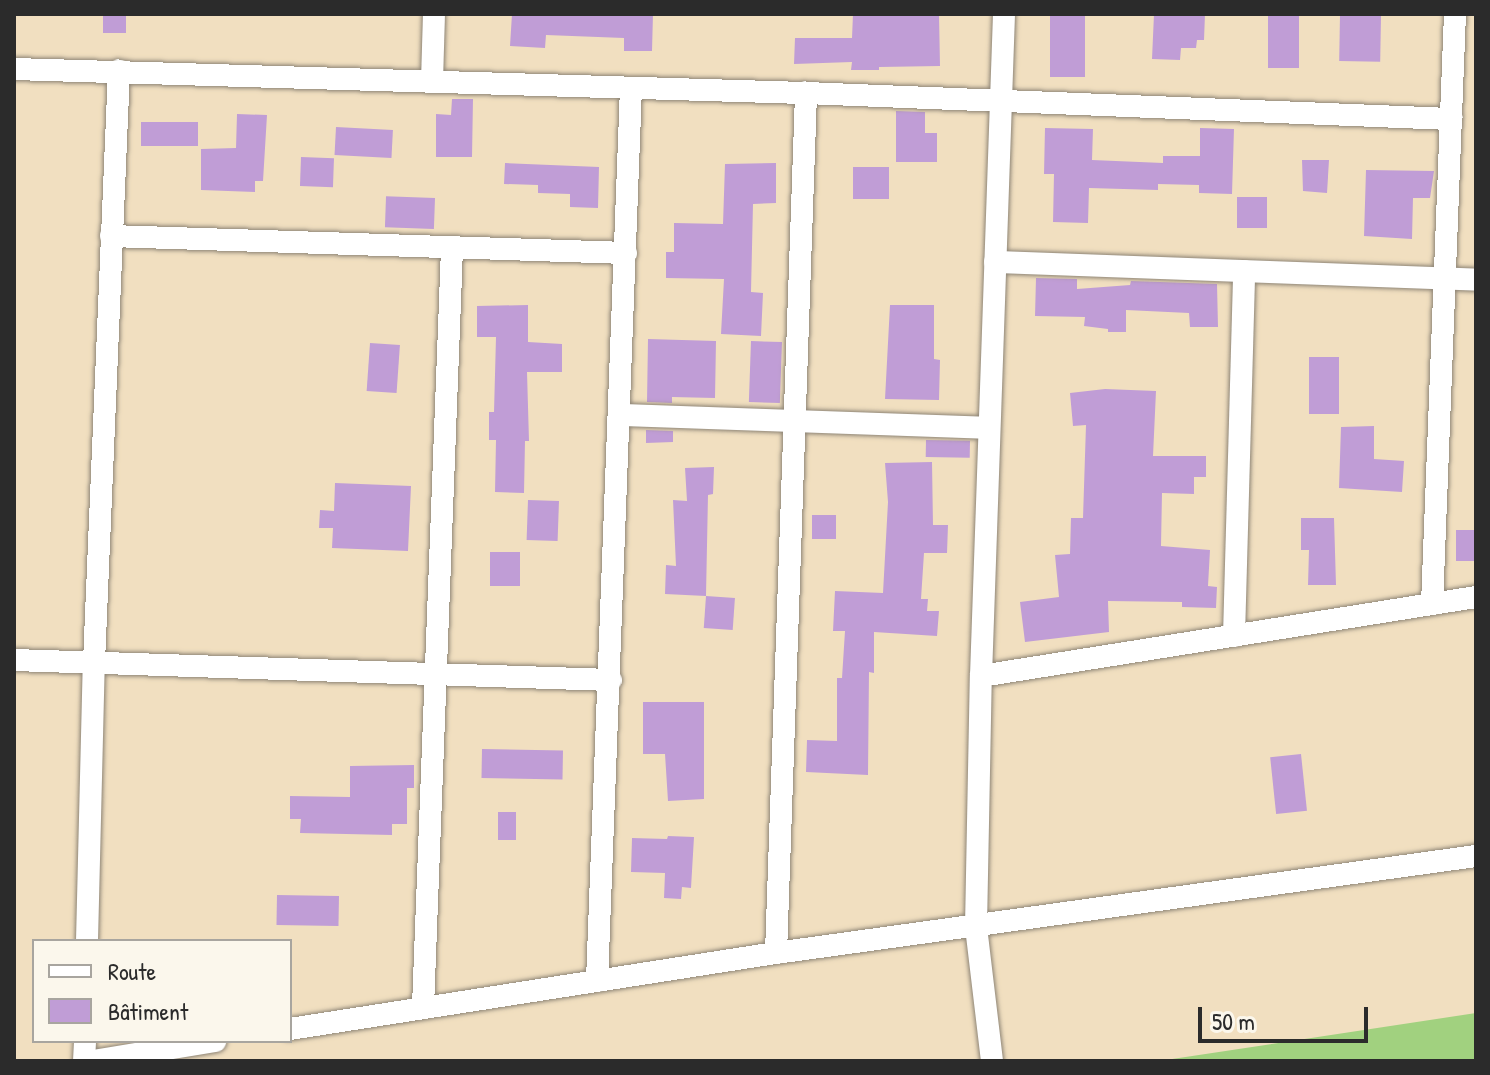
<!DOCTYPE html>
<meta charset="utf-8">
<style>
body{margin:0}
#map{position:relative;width:1490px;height:1075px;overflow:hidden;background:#f1dfc0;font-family:"Patrick Hand",sans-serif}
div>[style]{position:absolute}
.green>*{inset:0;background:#a1d17f}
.building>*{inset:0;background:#c09dd6;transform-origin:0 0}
.roads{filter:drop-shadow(0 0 2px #8e8576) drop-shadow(0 0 2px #8e8576)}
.street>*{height:22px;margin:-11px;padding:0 11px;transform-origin:11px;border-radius:11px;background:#fff}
span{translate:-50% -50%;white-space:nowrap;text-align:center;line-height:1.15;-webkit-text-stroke:6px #fbf7ec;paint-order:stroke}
.frame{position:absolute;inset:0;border:16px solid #2b2b2b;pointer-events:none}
.legend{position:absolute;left:32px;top:939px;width:260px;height:104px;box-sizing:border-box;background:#fbf7ec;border:2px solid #a8a59f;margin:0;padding:10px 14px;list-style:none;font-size:24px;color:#2b2b2b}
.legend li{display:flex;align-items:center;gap:16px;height:40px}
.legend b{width:40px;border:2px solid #a8a59f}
.scale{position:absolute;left:1198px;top:1007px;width:170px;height:36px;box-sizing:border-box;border:4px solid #2b2b2b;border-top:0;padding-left:10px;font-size:24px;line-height:28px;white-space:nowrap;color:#2b2b2b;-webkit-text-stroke:6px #fbf7ec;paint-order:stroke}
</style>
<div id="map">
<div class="green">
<div style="clip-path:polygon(1476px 1013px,1476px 1061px,1159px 1061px)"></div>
</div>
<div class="building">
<div style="left:103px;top:14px;width:23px;height:19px"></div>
<div style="clip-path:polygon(512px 14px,653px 14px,652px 51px,624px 51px,624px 38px,546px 35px,545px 48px,510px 46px)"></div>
<div style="clip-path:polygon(853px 14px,939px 14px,940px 66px,879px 67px,879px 70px,851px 70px,852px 62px,794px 64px,795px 38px,852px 38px)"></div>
<div style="left:1050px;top:14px;width:35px;height:63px"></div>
<div style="clip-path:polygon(1154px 14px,1205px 14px,1204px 40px,1197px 40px,1196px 48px,1181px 48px,1180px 60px,1152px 59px)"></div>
<div style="left:1268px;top:14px;width:31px;height:54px"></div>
<div style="left:1340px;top:15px;width:41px;height:46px;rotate:1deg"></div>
<div style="clip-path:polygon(452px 99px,473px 99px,472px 157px,436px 157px,436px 114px,451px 115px)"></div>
<div style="clip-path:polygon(896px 111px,925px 112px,925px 133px,937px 133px,937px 162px,896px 162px)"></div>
<div style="clip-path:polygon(237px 114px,267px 115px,263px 181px,255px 181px,255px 192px,201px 190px,201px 149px,236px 148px)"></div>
<div style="left:141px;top:122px;width:57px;height:24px"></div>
<div style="left:336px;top:127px;width:57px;height:28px;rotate:3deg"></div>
<div style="clip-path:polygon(1045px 128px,1093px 129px,1092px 160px,1163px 163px,1163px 156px,1200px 156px,1200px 128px,1234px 129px,1232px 194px,1199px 193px,1199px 185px,1158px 184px,1158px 190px,1089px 188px,1088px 223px,1053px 222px,1054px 174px,1044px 174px)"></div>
<div style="left:301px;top:157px;width:33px;height:29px;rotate:2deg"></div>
<div style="clip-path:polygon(1302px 160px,1329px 160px,1327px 193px,1303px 191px)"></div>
<div style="clip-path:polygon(505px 163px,599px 167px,598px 208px,570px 207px,570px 194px,538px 193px,538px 185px,504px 184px)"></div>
<div style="clip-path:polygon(776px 163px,776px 203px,753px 204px,751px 292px,763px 293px,761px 336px,721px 334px,724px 279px,666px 278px,666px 252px,674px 252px,674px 223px,723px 224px,725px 164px)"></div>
<div style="left:853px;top:167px;width:36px;height:32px"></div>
<div style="clip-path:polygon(1366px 170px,1434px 171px,1430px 198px,1413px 198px,1412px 239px,1364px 236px)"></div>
<div style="left:1237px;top:197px;width:30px;height:31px"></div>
<div style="left:435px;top:198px;width:31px;height:49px;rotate:92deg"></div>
<div style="clip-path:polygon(1036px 278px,1077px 279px,1077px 289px,1130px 285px,1131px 281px,1217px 284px,1218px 327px,1190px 327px,1189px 313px,1126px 310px,1126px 332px,1108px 332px,1108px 329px,1084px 326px,1085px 317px,1035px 316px)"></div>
<div style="clip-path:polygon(528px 305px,528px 342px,562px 344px,562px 372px,527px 372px,529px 441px,525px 441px,524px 493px,495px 492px,496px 440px,489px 440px,489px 412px,494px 412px,496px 337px,477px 337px,477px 306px)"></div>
<div style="clip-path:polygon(890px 305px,934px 305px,934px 359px,940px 360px,939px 400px,885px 399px)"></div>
<div style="clip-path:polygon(648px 339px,716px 341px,715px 398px,672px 397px,672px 403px,647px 402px)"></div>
<div style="left:751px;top:341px;width:31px;height:61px;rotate:2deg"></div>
<div style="left:370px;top:343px;width:30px;height:48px;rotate:4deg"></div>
<div style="left:1309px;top:357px;width:30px;height:57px"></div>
<div style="clip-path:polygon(1105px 389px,1156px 391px,1153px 456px,1206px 456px,1206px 477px,1194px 477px,1194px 494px,1162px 493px,1161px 546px,1210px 550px,1208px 586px,1217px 587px,1216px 608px,1182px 607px,1182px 602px,1108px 601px,1109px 632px,1025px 642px,1020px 602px,1059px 597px,1055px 555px,1070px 554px,1071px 518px,1083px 518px,1086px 425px,1073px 426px,1070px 393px)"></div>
<div style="clip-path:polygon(1374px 426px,1374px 459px,1404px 461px,1402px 492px,1339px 488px,1341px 427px)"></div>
<div style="clip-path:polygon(646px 430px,673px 431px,673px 442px,646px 443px)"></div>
<div style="left:926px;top:440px;width:44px;height:17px;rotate:1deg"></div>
<div style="clip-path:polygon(932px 462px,933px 525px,948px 525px,947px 553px,924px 553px,921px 599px,928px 599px,927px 611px,939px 611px,937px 636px,874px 632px,874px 673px,869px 672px,868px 775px,806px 772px,807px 740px,837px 741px,837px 678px,842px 678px,845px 631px,833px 631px,835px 591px,883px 593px,888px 502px,885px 463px)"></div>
<div style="clip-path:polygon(714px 467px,713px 494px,708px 495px,706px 596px,665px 594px,666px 565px,676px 566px,673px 500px,687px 501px,685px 468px)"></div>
<div style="clip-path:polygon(335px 483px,411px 486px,408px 551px,332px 548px,333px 528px,319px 528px,320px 510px,334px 511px)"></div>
<div style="left:528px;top:500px;width:31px;height:40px;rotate:2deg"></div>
<div style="left:812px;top:515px;width:24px;height:24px"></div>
<div style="clip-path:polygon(1301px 518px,1334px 518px,1336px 585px,1308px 585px,1309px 550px,1301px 550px)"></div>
<div style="left:1456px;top:530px;width:20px;height:31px"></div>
<div style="left:490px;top:552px;width:30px;height:34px"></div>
<div style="left:706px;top:596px;width:29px;height:32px;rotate:4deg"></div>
<div style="clip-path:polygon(643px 702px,704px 702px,704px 799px,668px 801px,665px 754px,643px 754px)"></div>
<div style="left:482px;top:749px;width:81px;height:29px;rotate:1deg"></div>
<div style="left:1301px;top:754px;width:57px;height:31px;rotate:84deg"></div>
<div style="clip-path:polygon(414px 765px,414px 788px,407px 788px,407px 824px,392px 824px,392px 835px,300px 833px,301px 819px,290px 819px,290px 796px,350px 797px,350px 766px)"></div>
<div style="left:498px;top:812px;width:18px;height:28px"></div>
<div style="clip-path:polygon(668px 836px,694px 837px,691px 888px,682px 887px,681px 899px,664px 898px,665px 873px,631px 872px,632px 838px,667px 839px)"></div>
<div style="left:277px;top:895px;width:62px;height:30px;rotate:1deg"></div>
</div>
<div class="roads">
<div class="street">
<div style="left:14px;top:69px;width:792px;rotate:1.74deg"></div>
<div style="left:806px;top:93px;width:646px;rotate:2.31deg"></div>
<div style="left:432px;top:81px;width:67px;rotate:-88.3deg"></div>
<div style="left:111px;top:236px;width:515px;rotate:1.89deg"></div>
<div style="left:995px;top:262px;width:481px;rotate:2.1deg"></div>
<div style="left:620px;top:415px;width:369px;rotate:2deg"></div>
<div style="left:1432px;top:604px;width:590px;rotate:-87.77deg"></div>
<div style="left:1234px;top:636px;width:365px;rotate:-88.4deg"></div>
<div style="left:14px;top:660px;width:597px;rotate:1.92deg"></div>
<div style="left:981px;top:676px;width:501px;rotate:-9.07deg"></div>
<div style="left:87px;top:941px;width:279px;rotate:-88.6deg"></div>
<div style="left:94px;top:662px;width:592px;rotate:-87.58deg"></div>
<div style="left:776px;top:953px;width:861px;rotate:-88deg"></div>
<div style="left:597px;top:981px;width:894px;rotate:-87.82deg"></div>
<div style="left:423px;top:1007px;width:759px;rotate:-87.81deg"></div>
<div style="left:290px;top:1029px;width:492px;rotate:-8.9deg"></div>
<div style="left:776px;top:953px;width:707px;rotate:-7.89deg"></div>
<div style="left:84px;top:1061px;width:20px;rotate:-87deg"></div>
<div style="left:93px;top:1061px;width:124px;rotate:-9.3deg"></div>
<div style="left:992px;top:1061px;width:135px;rotate:-96.8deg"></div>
<div style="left:976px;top:927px;width:251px;rotate:-88.9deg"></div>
<div style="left:981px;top:676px;width:662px;rotate:-88.01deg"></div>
</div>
</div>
<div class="frame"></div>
<ul class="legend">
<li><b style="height:10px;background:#fff"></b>Route</li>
<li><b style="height:22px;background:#c09dd6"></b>Bâtiment</li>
</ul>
<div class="scale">50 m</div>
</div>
